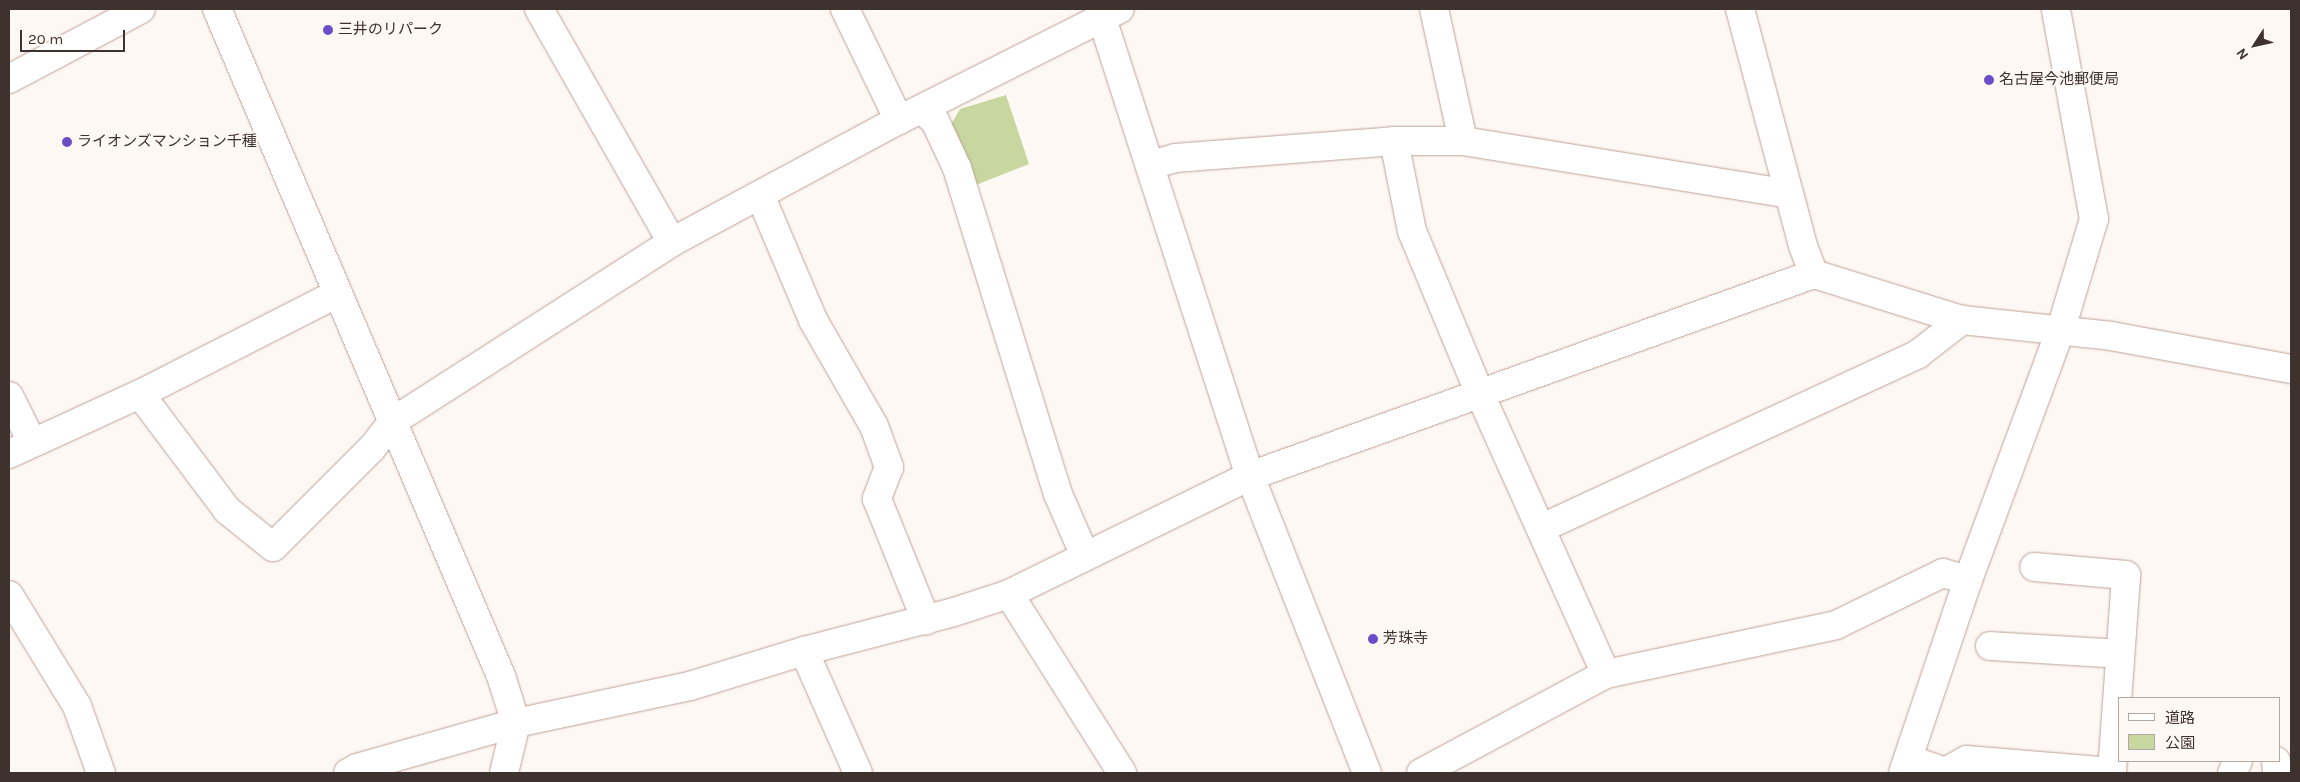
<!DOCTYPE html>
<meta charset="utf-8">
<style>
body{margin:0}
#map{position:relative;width:2300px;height:782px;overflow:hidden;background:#fef8f5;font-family:Karla,"Noto Sans JP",sans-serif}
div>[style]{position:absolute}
.green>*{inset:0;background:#c8d6a0}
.roads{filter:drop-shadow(0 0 1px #bea296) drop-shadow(0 0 1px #bea296)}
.minor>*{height:28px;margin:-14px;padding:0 14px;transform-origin:14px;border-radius:14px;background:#fff}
.dots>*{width:14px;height:14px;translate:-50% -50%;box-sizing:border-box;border:2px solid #fef8f5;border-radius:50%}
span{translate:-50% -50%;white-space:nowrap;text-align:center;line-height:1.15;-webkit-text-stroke:4px #fef8f5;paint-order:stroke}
.poi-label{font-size:15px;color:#3e322e}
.left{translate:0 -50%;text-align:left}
.frame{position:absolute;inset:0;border:10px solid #3e322e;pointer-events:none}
.legend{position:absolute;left:2118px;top:697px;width:162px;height:65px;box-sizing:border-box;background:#fef8f5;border:1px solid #b1a9a5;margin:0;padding:6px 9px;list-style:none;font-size:15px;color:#3e322e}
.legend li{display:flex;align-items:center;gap:10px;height:25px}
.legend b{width:25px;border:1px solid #b1a9a5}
.north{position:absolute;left:2230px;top:20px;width:50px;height:50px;-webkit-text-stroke:4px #fef8f5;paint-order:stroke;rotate:235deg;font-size:14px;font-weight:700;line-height:20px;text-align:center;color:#3e322e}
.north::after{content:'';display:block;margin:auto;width:18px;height:22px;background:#3e322e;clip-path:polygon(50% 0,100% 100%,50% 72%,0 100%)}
.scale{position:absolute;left:20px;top:30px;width:105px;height:22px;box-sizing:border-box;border:2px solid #3e322e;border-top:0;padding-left:6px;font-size:15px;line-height:18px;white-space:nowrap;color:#3e322e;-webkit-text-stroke:4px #fef8f5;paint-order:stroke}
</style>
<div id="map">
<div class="green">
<div style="clip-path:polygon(1006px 95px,1029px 164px,976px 185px,950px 126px,960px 109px)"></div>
</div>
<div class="roads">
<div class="minor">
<div style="left:217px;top:9px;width:725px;rotate:66.94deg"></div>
<div style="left:501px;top:676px;width:49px;rotate:72.3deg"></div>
<div style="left:516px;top:723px;width:51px;rotate:103.5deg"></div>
<div style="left:539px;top:9px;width:268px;rotate:60.3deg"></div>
<div style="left:845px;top:9px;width:123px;rotate:64.1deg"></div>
<div style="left:1099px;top:9px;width:491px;rotate:72.1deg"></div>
<div style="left:1250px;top:476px;width:319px;rotate:68.5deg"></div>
<div style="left:1434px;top:9px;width:135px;rotate:77.6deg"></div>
<div style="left:1740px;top:9px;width:245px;rotate:75.1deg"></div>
<div style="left:1803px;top:246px;width:30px;rotate:69deg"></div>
<div style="left:9px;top:79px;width:149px;rotate:-27.9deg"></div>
<div style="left:922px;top:110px;width:17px;rotate:40deg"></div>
<div style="left:935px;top:121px;width:52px;rotate:64.9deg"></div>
<div style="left:957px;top:168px;width:341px;rotate:72.8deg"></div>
<div style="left:1058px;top:494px;width:68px;rotate:66.5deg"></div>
<div style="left:1394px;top:141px;width:92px;rotate:78.7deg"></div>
<div style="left:1412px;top:231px;width:177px;rotate:67.4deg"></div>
<div style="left:1480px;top:394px;width:307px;rotate:65.8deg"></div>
<div style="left:1151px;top:165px;width:25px;rotate:-16deg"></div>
<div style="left:1175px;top:158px;width:220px;rotate:-4.4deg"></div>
<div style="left:1394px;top:141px;width:69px"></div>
<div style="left:1463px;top:141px;width:330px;rotate:9.2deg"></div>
<div style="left:760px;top:195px;width:136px;rotate:67deg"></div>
<div style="left:813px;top:320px;width:122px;rotate:60.1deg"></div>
<div style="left:874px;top:426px;width:44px;rotate:69.9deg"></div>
<div style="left:889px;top:467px;width:34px;rotate:111deg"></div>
<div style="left:877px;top:499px;width:131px;rotate:68deg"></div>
<div style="left:140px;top:394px;width:145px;rotate:53.1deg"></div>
<div style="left:227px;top:510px;width:59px;rotate:38.8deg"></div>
<div style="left:273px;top:547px;width:140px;rotate:-45deg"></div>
<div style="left:372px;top:448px;width:33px;rotate:-52deg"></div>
<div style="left:392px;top:422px;width:333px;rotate:-32.7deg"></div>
<div style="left:672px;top:242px;width:258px;rotate:-28.3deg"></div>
<div style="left:899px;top:120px;width:247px;rotate:-26.7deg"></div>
<div style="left:9px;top:396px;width:51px;rotate:63.4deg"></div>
<div style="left:9px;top:454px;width:144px;rotate:-24.6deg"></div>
<div style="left:140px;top:394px;width:222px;rotate:-27deg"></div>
<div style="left:1542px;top:528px;width:414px;rotate:-24.8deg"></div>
<div style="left:1918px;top:354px;width:56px;rotate:-37.7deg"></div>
<div style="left:1009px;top:594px;width:212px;rotate:57.7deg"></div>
<div style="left:9px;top:595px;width:130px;rotate:58.5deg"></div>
<div style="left:77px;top:706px;width:71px;rotate:70.3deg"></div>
<div style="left:1990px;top:646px;width:130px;rotate:3.5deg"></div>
<div style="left:804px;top:651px;width:133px;rotate:66.1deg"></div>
<div style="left:1908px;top:759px;width:39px;rotate:19deg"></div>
<div style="left:1945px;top:772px;width:25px;rotate:-29deg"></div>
<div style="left:1967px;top:760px;width:145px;rotate:4.7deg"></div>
<div style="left:2112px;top:772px;width:197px;rotate:-85.9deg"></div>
<div style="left:2126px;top:575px;width:92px;rotate:-175deg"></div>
<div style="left:2276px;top:761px;width:12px;rotate:85deg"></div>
<div style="left:348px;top:773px;width:10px;rotate:-29deg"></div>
<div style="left:357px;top:768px;width:165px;rotate:-15.8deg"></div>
<div style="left:516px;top:723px;width:178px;rotate:-12deg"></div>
<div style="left:690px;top:686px;width:119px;rotate:-17.1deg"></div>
<div style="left:804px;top:651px;width:155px;rotate:-14.6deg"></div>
<div style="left:954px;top:612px;width:58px;rotate:-18.1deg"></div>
<div style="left:1009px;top:594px;width:268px;rotate:-26.1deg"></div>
<div style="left:1250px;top:476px;width:599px;rotate:-19.71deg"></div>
<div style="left:1814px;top:274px;width:155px;rotate:17.3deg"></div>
<div style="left:1962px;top:320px;width:150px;rotate:6.1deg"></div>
<div style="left:2111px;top:336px;width:183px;rotate:10.4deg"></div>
<div style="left:1421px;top:773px;width:210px;rotate:-28.2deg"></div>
<div style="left:1606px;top:674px;width:235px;rotate:-12deg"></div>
<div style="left:1836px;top:625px;width:119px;rotate:-25.9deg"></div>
<div style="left:1943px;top:573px;width:26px;rotate:16deg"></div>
<div style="left:1903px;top:773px;width:204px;rotate:-71.4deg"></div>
<div style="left:1968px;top:580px;width:268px;rotate:-69.7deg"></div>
<div style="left:2061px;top:329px;width:115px;rotate:-73.3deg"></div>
<div style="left:2094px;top:219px;width:213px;rotate:-100.3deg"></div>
<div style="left:2232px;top:773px;width:13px;rotate:-63deg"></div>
</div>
</div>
<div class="dots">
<div style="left:328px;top:30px;background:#6b4ec7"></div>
<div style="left:1989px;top:80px;background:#6b4ec7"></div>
<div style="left:67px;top:142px;background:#6b4ec7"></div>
<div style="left:1373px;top:639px;background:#6b4ec7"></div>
</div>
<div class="poi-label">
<span class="left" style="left:338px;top:30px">三井のリパーク</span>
<span class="left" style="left:1999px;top:80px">名古屋今池郵便局</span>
<span class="left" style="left:77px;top:142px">ライオンズマンション千種</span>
<span class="left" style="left:1383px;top:639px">芳珠寺</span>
</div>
<div class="frame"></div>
<ul class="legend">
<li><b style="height:6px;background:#fff"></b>道路</li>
<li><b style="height:14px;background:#c8d6a0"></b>公園</li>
</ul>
<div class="north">N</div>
<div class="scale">20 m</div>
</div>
